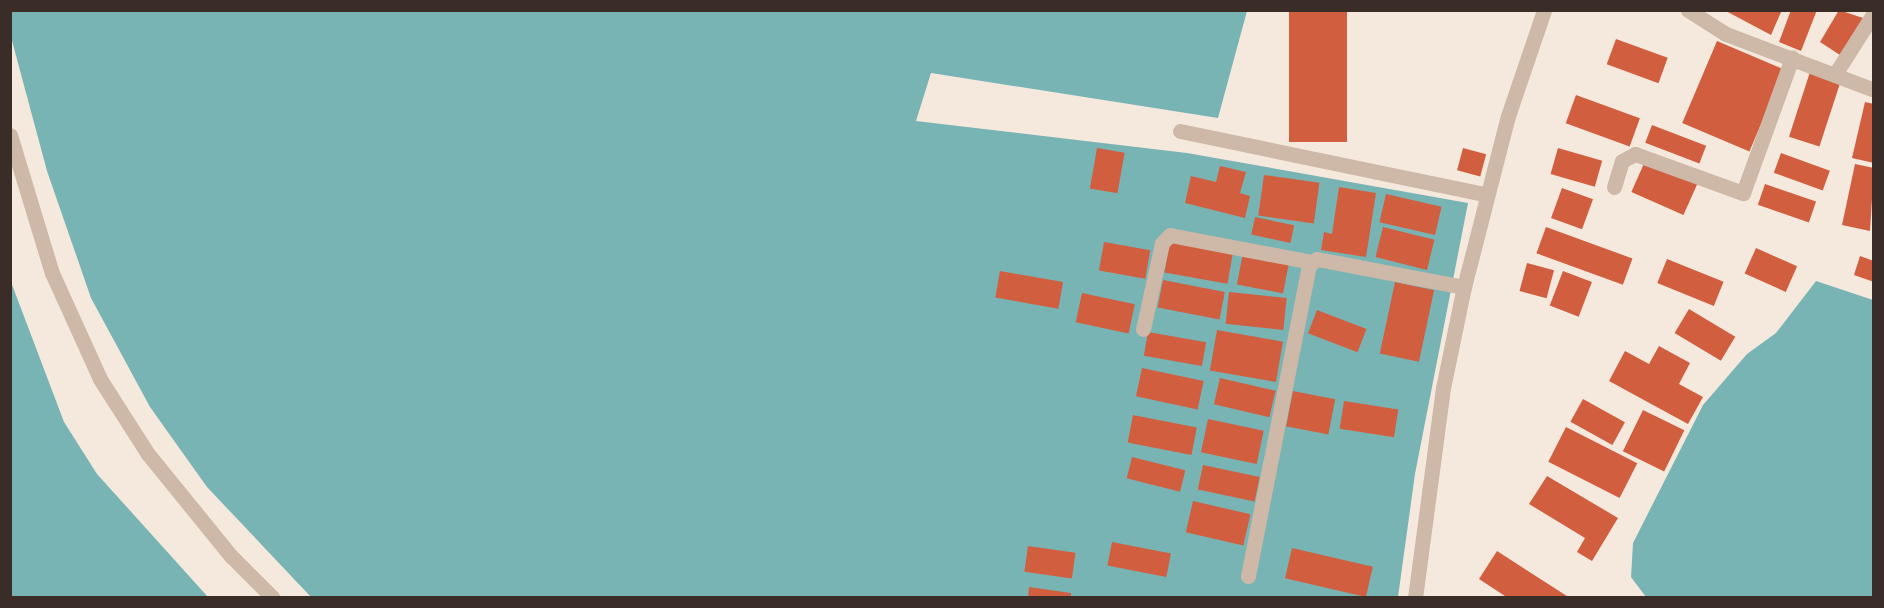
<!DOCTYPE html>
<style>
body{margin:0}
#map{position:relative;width:1884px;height:608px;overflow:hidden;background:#f5e9dd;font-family:Inter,sans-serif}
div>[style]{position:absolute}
.water>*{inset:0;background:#79b4b5}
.building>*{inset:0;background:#d15e3f;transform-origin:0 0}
.minor>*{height:15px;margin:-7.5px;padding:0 7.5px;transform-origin:7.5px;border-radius:7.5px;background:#ceb8a7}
span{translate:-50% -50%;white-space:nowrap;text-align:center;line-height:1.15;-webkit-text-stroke:4.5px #fcf3ea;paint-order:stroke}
.frame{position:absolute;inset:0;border:12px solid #3a2d28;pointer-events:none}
</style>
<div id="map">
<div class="water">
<div style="clip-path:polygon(10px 11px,1247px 11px,1218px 118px,931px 73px,916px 121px,1187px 153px,1468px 203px,1415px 474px,1398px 597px,311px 597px,207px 487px,150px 407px,91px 298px,47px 171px,11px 37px)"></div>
<div style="clip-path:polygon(1816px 281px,1873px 300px,1873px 597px,1646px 597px,1631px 577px,1633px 543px,1703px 405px,1747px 354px,1776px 333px)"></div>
<div style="clip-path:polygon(11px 282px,64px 422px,97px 474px,208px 597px,11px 597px)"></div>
</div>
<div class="building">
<div style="left:1289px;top:10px;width:58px;height:132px"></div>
<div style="clip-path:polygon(1724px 10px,1782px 10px,1771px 35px)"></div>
<div style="clip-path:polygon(1791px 10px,1817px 10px,1801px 51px,1779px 42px)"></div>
<div style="clip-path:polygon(1839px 10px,1863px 18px,1840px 55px,1820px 42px)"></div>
<div style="left:1616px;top:39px;width:55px;height:27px;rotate:20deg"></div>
<div style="left:1717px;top:41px;width:73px;height:89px;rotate:23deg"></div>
<div style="left:1810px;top:72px;width:32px;height:68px;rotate:18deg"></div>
<div style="left:1576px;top:95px;width:68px;height:30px;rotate:20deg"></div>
<div style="clip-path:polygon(1865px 102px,1874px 104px,1874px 163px,1852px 158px)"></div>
<div style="left:1652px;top:125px;width:58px;height:19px;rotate:21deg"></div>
<div style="left:1097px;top:148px;width:28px;height:41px;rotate:10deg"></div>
<div style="left:1463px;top:148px;width:24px;height:23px;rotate:15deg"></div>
<div style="left:1558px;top:148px;width:46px;height:27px;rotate:16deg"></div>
<div style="left:1781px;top:153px;width:52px;height:21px;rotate:20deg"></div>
<div style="left:1646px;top:159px;width:57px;height:36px;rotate:24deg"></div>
<div style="clip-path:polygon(1855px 164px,1874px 168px,1870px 231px,1842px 225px)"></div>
<div style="clip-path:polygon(1220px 166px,1246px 172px,1240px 193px,1250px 196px,1245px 218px,1185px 203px,1191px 176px,1216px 182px)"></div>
<div style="left:1264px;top:175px;width:56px;height:41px;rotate:8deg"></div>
<div style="left:1765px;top:184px;width:54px;height:22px;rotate:19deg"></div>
<div style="clip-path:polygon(1339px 187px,1376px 193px,1366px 257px,1321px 250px,1324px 232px,1332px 234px)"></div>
<div style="left:1562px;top:188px;width:33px;height:32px;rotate:20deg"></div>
<div style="left:1386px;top:194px;width:57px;height:29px;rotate:13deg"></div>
<div style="left:1255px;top:217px;width:40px;height:18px;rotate:12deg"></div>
<div style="left:1383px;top:227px;width:53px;height:31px;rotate:14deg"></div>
<div style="left:1546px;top:227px;width:92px;height:28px;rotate:20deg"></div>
<div style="left:1170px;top:241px;width:64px;height:32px;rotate:10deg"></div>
<div style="left:1104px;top:242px;width:47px;height:29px;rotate:10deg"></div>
<div style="left:1756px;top:248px;width:45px;height:28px;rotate:24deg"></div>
<div style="left:1243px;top:253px;width:47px;height:32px;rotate:11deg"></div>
<div style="clip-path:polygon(1860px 256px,1874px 261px,1874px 282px,1854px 275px)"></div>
<div style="left:1667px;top:259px;width:61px;height:26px;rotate:22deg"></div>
<div style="left:1527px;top:263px;width:28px;height:29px;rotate:15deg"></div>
<div style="left:1000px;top:271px;width:64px;height:27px;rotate:10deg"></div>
<div style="left:1563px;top:271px;width:31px;height:37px;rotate:21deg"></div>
<div style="left:1163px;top:280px;width:63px;height:28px;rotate:11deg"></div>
<div style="left:1395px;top:282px;width:40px;height:73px;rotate:12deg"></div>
<div style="left:1229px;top:292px;width:58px;height:32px;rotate:6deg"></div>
<div style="left:1082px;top:293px;width:54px;height:30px;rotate:12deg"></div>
<div style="left:1689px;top:309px;width:54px;height:28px;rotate:31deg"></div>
<div style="left:1317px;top:310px;width:53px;height:25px;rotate:21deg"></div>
<div style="left:1217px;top:330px;width:67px;height:41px;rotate:10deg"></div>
<div style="left:1148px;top:332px;width:59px;height:24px;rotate:10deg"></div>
<div style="clip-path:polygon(1659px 346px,1690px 363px,1679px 384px,1703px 397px,1688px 424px,1609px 381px,1625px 351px,1649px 364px)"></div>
<div style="left:1142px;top:368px;width:63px;height:29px;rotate:12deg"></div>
<div style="left:1220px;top:378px;width:57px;height:27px;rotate:13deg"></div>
<div style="left:1293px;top:391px;width:43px;height:36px;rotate:11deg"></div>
<div style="left:1583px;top:399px;width:48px;height:26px;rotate:29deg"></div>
<div style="left:1344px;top:401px;width:55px;height:28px;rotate:9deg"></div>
<div style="left:1643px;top:410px;width:46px;height:46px;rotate:26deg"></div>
<div style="left:1133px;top:415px;width:65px;height:28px;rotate:11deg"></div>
<div style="left:1208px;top:419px;width:57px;height:34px;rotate:12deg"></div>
<div style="left:1566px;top:427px;width:80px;height:39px;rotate:27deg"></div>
<div style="left:1132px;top:457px;width:55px;height:22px;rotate:14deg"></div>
<div style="left:1203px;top:465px;width:58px;height:25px;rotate:12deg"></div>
<div style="clip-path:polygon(1547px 476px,1618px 518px,1592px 561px,1577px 552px,1585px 538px,1529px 504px)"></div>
<div style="left:1193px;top:501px;width:59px;height:32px;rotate:13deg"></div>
<div style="left:1112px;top:542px;width:60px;height:24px;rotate:11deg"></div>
<div style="left:1028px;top:546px;width:48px;height:26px;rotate:8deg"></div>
<div style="left:1292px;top:548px;width:83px;height:31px;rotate:13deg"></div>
<div style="clip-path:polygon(1497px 551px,1570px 598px,1508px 598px,1479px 579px)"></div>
<div style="clip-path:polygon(1029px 587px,1071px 593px,1071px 598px,1028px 598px)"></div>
</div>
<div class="minor">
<div style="left:1688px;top:10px;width:45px;rotate:32.3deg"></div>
<div style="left:1726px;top:34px;width:158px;rotate:20.7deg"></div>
<div style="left:1837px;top:71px;width:69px;rotate:-57.5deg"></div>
<div style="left:1180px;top:131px;width:311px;rotate:11.7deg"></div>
<div style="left:10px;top:135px;width:144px;rotate:73.1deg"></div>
<div style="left:52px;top:273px;width:116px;rotate:65.6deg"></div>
<div style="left:100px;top:379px;width:89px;rotate:57.4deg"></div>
<div style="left:148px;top:454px;width:132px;rotate:50.9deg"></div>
<div style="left:231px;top:556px;width:59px;rotate:45deg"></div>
<div style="left:1614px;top:187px;width:27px;rotate:-73deg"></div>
<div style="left:1622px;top:161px;width:15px;rotate:-28deg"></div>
<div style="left:1635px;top:154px;width:115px;rotate:19.9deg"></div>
<div style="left:1743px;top:193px;width:144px;rotate:-70.1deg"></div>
<div style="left:1143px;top:329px;width:88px;rotate:-77.5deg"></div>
<div style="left:1162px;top:243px;width:11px;rotate:-45deg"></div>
<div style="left:1170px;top:235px;width:145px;rotate:10.8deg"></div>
<div style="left:1248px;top:576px;width:317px;rotate:-78.9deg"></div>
<div style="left:1309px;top:265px;width:10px;rotate:-37deg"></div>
<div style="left:1317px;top:259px;width:150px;rotate:10.8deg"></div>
<div style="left:1415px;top:598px;width:212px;rotate:-82.4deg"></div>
<div style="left:1443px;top:388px;width:103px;rotate:-78.3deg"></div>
<div style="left:1464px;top:287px;width:177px;rotate:-75.6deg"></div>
<div style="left:1508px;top:116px;width:112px;rotate:-71.2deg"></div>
</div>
<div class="frame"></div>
</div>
